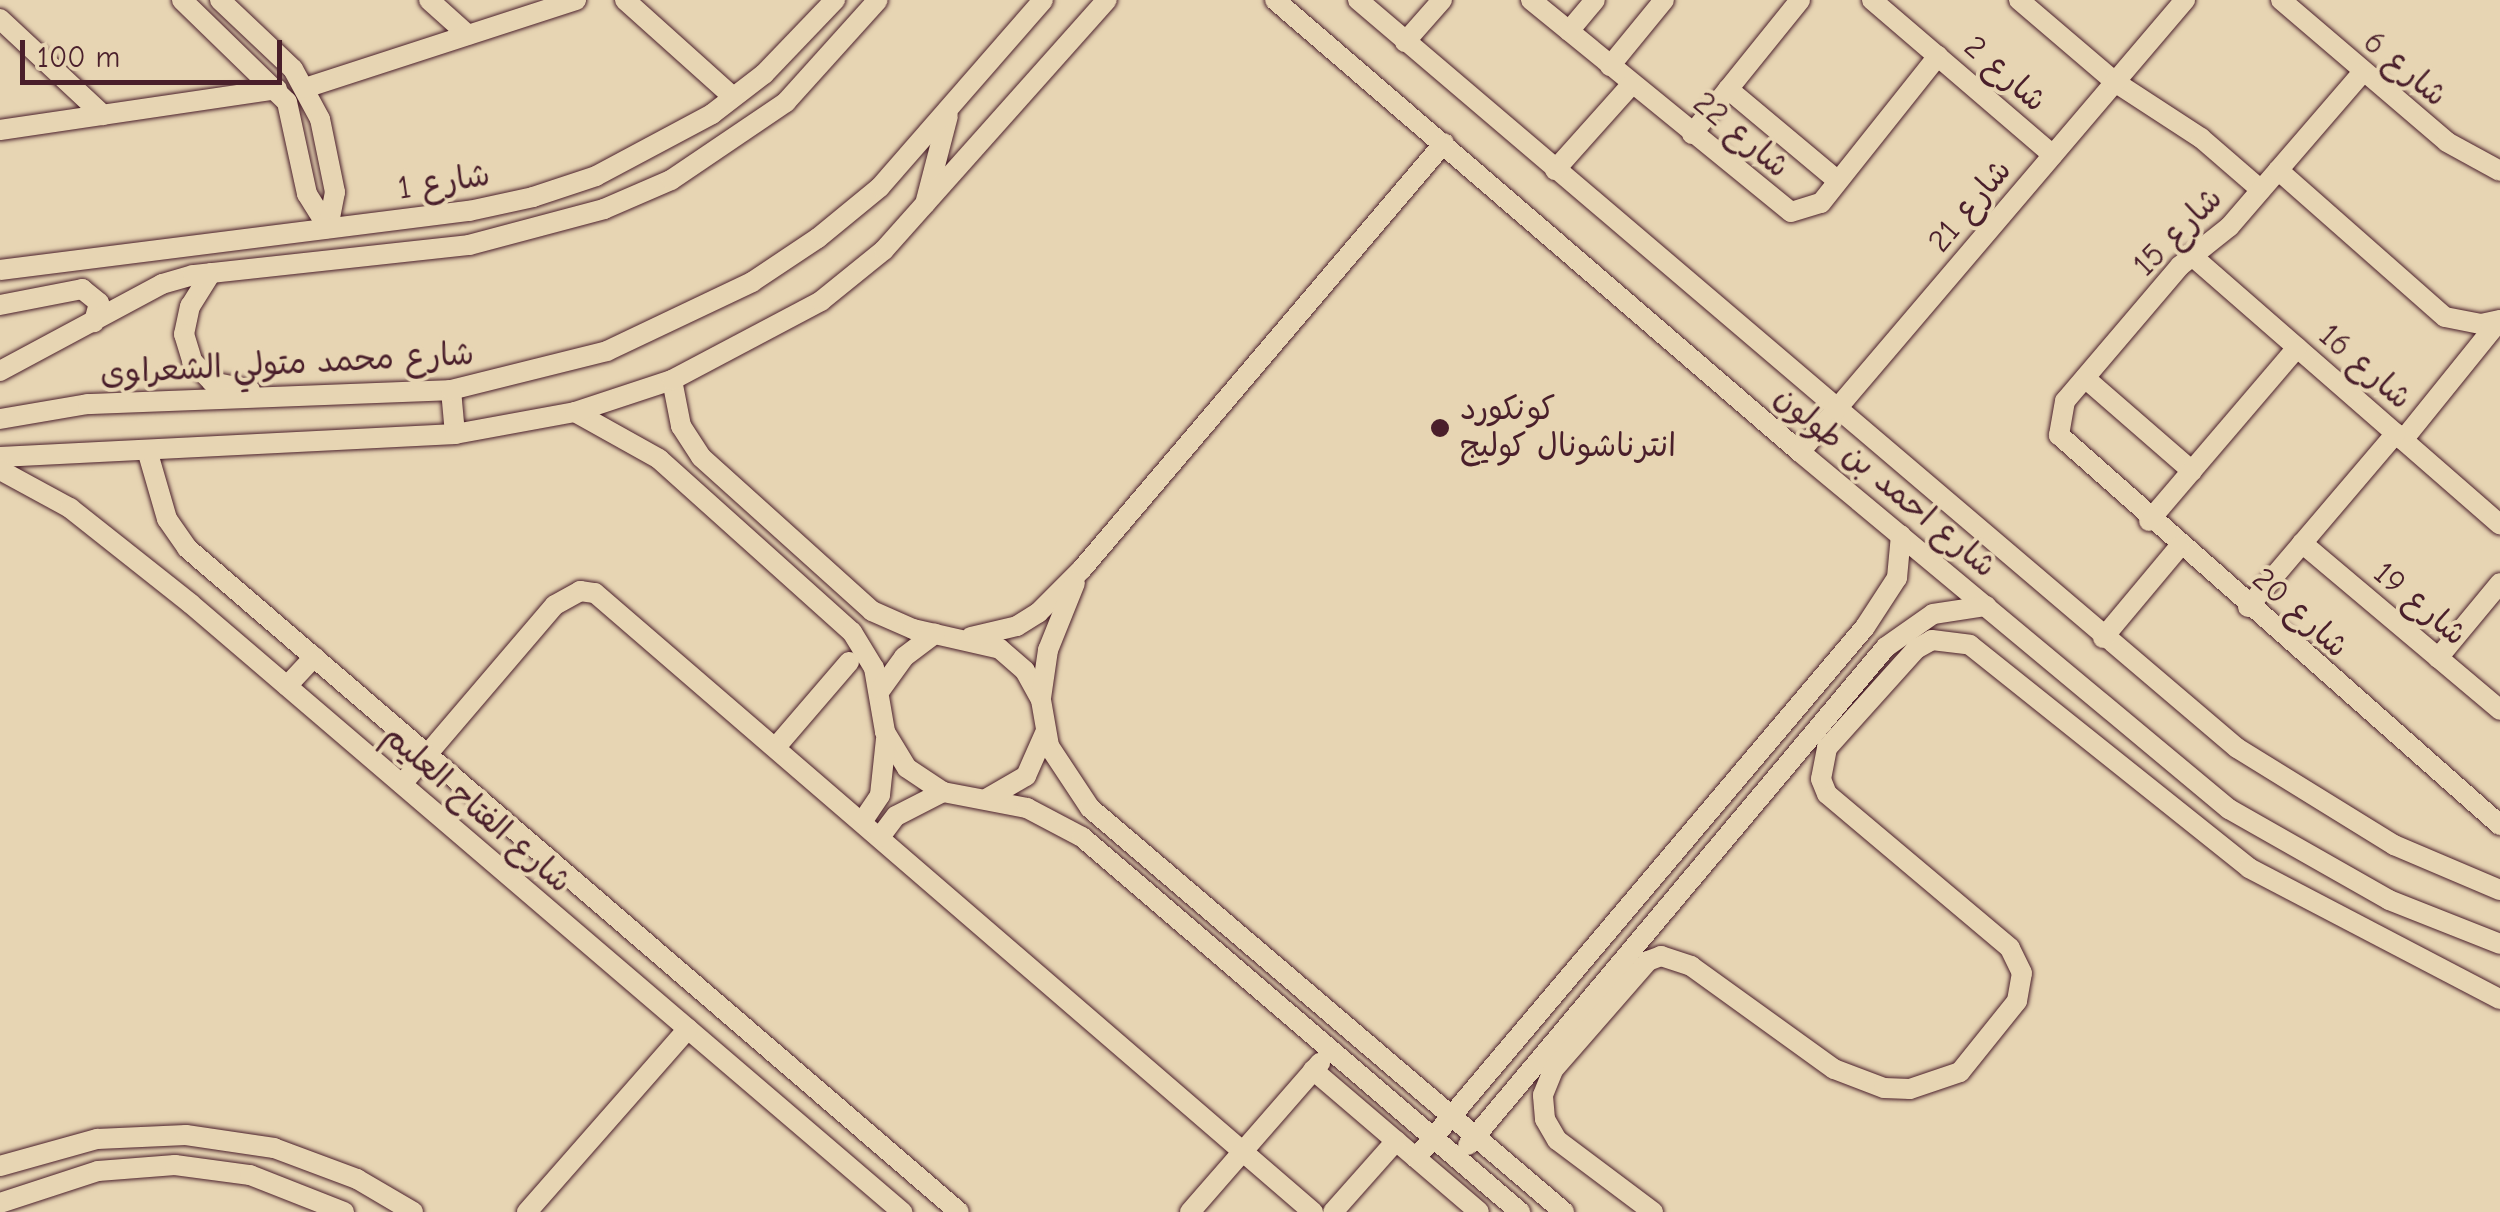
<!DOCTYPE html>
<meta charset="utf-8">
<style>
body{margin:0}
#map{position:relative;width:2500px;height:1212px;overflow:hidden;background:#e7d5b3;font-family:"Comic Neue","Playpen Sans Arabic",sans-serif}
div>[style]{position:absolute}
.roads{filter:drop-shadow(0 0 2px #4a1f2b) drop-shadow(0 0 2px #4a1f2b)}
.minor>*{height:20px;margin:-10px;padding:0 10px;transform-origin:10px;border-radius:10px;background:#e7d5b3}
.dots>*{width:28px;height:28px;translate:-50% -50%;box-sizing:border-box;border:5px solid #e7d5b3;border-radius:50%}
span{translate:-50% -50%;white-space:nowrap;text-align:center;line-height:1.15;-webkit-text-stroke:8px #e7d5b3;paint-order:stroke}
.street-label{font-size:32px;color:#4a1f2b}
.poi-label{font-size:32px;color:#4a1f2b}
.left{translate:0 -50%;text-align:left}
.scale{position:absolute;left:20px;top:40px;width:262px;height:45px;box-sizing:border-box;border:5px solid #4a1f2b;border-top:0;padding-left:12px;font-size:30px;line-height:35px;white-space:nowrap;color:#4a1f2b;-webkit-text-stroke:8px #e7d5b3;paint-order:stroke}
</style>
<div id="map">
<div class="roads">
<div class="minor">
<div style="left:182px;top:0;width:146px;rotate:44.2deg"></div>
<div style="left:287px;top:102px;width:94px;rotate:77.7deg"></div>
<div style="left:307px;top:194px;width:40px;rotate:58deg"></div>
<div style="left:220px;top:0;width:100px;rotate:43.4deg"></div>
<div style="left:293px;top:69px;width:57px;rotate:61.6deg"></div>
<div style="left:320px;top:119px;width:75px;rotate:78.4deg"></div>
<div style="left:335px;top:192px;width:37px;rotate:101deg"></div>
<div style="left:429px;top:0;width:52px;rotate:41.9deg"></div>
<div style="left:625px;top:0;width:145px;rotate:41.9deg"></div>
<div style="left:1275px;top:0;width:693px;rotate:40.73deg"></div>
<div style="left:1800px;top:452px;width:558px;rotate:39.77deg"></div>
<div style="left:2229px;top:809px;width:184px;rotate:29.6deg"></div>
<div style="left:2389px;top:900px;width:119px;rotate:21.6deg"></div>
<div style="left:1358px;top:0;width:1154px;rotate:40.4deg"></div>
<div style="left:2237px;top:748px;width:185px;rotate:31.7deg"></div>
<div style="left:2394px;top:845px;width:115px;rotate:23deg"></div>
<div style="left:1531px;top:0;width:335px;rotate:39.2deg"></div>
<div style="left:1791px;top:212px;width:31px;rotate:-17deg"></div>
<div style="left:1821px;top:203px;width:188px;rotate:-51.5deg"></div>
<div style="left:1872px;top:0;width:238px;rotate:40.6deg"></div>
<div style="left:2019px;top:0;width:126px;rotate:40.5deg"></div>
<div style="left:2115px;top:82px;width:103px;rotate:33.1deg"></div>
<div style="left:2201px;top:138px;width:79px;rotate:40.9deg"></div>
<div style="left:2281px;top:0;width:218px;rotate:40.5deg"></div>
<div style="left:2447px;top:142px;width:60px;rotate:28.7deg"></div>
<div style="left:0;top:19px;width:141px;rotate:43deg"></div>
<div style="left:1569px;top:31px;width:40px;rotate:-50deg"></div>
<div style="left:1405px;top:42px;width:56px;rotate:-48.6deg"></div>
<div style="left:1610px;top:66px;width:85px;rotate:-50.7deg"></div>
<div style="left:2362px;top:73px;width:203px;rotate:130.8deg"></div>
<div style="left:2229px;top:227px;width:63px;rotate:141.5deg"></div>
<div style="left:2180px;top:266px;width:177px;rotate:130.4deg"></div>
<div style="left:2065px;top:401px;width:35px;rotate:100deg"></div>
<div style="left:2059px;top:435px;width:589px;rotate:41.49deg"></div>
<div style="left:305px;top:88px;width:285px;rotate:-18deg"></div>
<div style="left:1728px;top:89px;width:143px;rotate:39.9deg"></div>
<div style="left:0;top:130px;width:280px;rotate:-8.4deg"></div>
<div style="left:1692px;top:134px;width:172px;rotate:-51.1deg"></div>
<div style="left:1555px;top:170px;width:115px;rotate:-48.2deg"></div>
<div style="left:2278px;top:170px;width:222px;rotate:41.4deg"></div>
<div style="left:2445px;top:317px;width:37px;rotate:11deg"></div>
<div style="left:2481px;top:324px;width:19px;rotate:-12deg"></div>
<div style="left:925px;top:204px;width:91px;rotate:-75.4deg"></div>
<div style="left:2191px;top:255px;width:410px;rotate:41.1deg"></div>
<div style="left:0;top:270px;width:473px;rotate:-7.2deg"></div>
<div style="left:469px;top:211px;width:66px;rotate:-12.3deg"></div>
<div style="left:533px;top:197px;width:66px;rotate:-18.4deg"></div>
<div style="left:596px;top:176px;width:132px;rotate:-28.1deg"></div>
<div style="left:712px;top:114px;width:66px;rotate:-37.6deg"></div>
<div style="left:764px;top:74px;width:103px;rotate:-46.2deg"></div>
<div style="left:211px;top:273px;width:39px;rotate:122deg"></div>
<div style="left:190px;top:306px;width:29px;rotate:102deg"></div>
<div style="left:184px;top:334px;width:28px;rotate:73deg"></div>
<div style="left:192px;top:361px;width:29px;rotate:46deg"></div>
<div style="left:212px;top:382px;width:39px;rotate:12deg"></div>
<div style="left:0;top:305px;width:84px;rotate:-11deg"></div>
<div style="left:82px;top:289px;width:22px;rotate:39deg"></div>
<div style="left:99px;top:303px;width:20px;rotate:105deg"></div>
<div style="left:0;top:371px;width:184px;rotate:-28.2deg"></div>
<div style="left:162px;top:284px;width:32px;rotate:-16deg"></div>
<div style="left:193px;top:275px;width:278px;rotate:-6.2deg"></div>
<div style="left:469px;top:245px;width:140px;rotate:-14.9deg"></div>
<div style="left:604px;top:209px;width:73px;rotate:-23.4deg"></div>
<div style="left:671px;top:180px;width:139px;rotate:-34.1deg"></div>
<div style="left:786px;top:102px;width:137px;rotate:-48deg"></div>
<div style="left:2085px;top:378px;width:142px;rotate:41deg"></div>
<div style="left:672px;top:380px;width:47px;rotate:78.9deg"></div>
<div style="left:681px;top:426px;width:37px;rotate:57deg"></div>
<div style="left:701px;top:457px;width:230px;rotate:42deg"></div>
<div style="left:872px;top:611px;width:45px;rotate:23.7deg"></div>
<div style="left:913px;top:629px;width:89px;rotate:12.9deg"></div>
<div style="left:1000px;top:649px;width:33px;rotate:41deg"></div>
<div style="left:1025px;top:671px;width:33px;rotate:61deg"></div>
<div style="left:1041px;top:700px;width:47px;rotate:80.1deg"></div>
<div style="left:1049px;top:746px;width:74px;rotate:56.5deg"></div>
<div style="left:1090px;top:808px;width:623px;rotate:40.44deg"></div>
<div style="left:451px;top:390px;width:44px;rotate:84.8deg"></div>
<div style="left:575px;top:412px;width:96px;rotate:29.2deg"></div>
<div style="left:659px;top:459px;width:259px;rotate:41.9deg"></div>
<div style="left:852px;top:632px;width:42px;rotate:58.6deg"></div>
<div style="left:874px;top:668px;width:65px;rotate:80.2deg"></div>
<div style="left:885px;top:732px;width:42px;rotate:58.6deg"></div>
<div style="left:907px;top:768px;width:43px;rotate:33.7deg"></div>
<div style="left:943px;top:792px;width:86px;rotate:10.8deg"></div>
<div style="left:1027px;top:808px;width:62px;rotate:27.8deg"></div>
<div style="left:1082px;top:837px;width:577px;rotate:40.57deg"></div>
<div style="left:0;top:419px;width:89px;rotate:-9.7deg"></div>
<div style="left:88px;top:404px;width:363px;rotate:-2.2deg"></div>
<div style="left:451px;top:390px;width:161px;rotate:-14deg"></div>
<div style="left:607px;top:351px;width:161px;rotate:-25.4deg"></div>
<div style="left:752px;top:282px;width:79px;rotate:-33.7deg"></div>
<div style="left:818px;top:238px;width:80px;rotate:-39.4deg"></div>
<div style="left:880px;top:187px;width:248px;rotate:-48.9deg"></div>
<div style="left:2403px;top:440px;width:154px;rotate:-51.1deg"></div>
<div style="left:147px;top:450px;width:72px;rotate:73.8deg"></div>
<div style="left:167px;top:519px;width:35px;rotate:55deg"></div>
<div style="left:187px;top:548px;width:1018px;rotate:40.7deg"></div>
<div style="left:1800px;top:452px;width:594px;rotate:-49.58deg"></div>
<div style="left:0;top:457px;width:456px;rotate:-2.9deg"></div>
<div style="left:455px;top:434px;width:122px;rotate:-10.4deg"></div>
<div style="left:575px;top:412px;width:102px;rotate:-18.3deg"></div>
<div style="left:672px;top:380px;width:169px;rotate:-27.9deg"></div>
<div style="left:821px;top:301px;width:81px;rotate:-39deg"></div>
<div style="left:884px;top:250px;width:335px;rotate:-48.3deg"></div>
<div style="left:0;top:470px;width:80px;rotate:28.5deg"></div>
<div style="left:70px;top:508px;width:154px;rotate:38.4deg"></div>
<div style="left:191px;top:604px;width:936px;rotate:40.53deg"></div>
<div style="left:2149px;top:521px;width:228px;rotate:-49.5deg"></div>
<div style="left:2302px;top:543px;width:259px;rotate:40.1deg"></div>
<div style="left:2248px;top:607px;width:228px;rotate:-49.6deg"></div>
<div style="left:971px;top:637px;width:47px;rotate:-13.4deg"></div>
<div style="left:1017px;top:626px;width:25px;rotate:-32deg"></div>
<div style="left:1038px;top:613px;width:62px;rotate:-45deg"></div>
<div style="left:1082px;top:569px;width:559px;rotate:-49.64deg"></div>
<div style="left:2103px;top:638px;width:119px;rotate:-50.1deg"></div>
<div style="left:2438px;top:658px;width:97px;rotate:-50.4deg"></div>
<div style="left:287px;top:686px;width:40px;rotate:-47deg"></div>
<div style="left:881px;top:689px;width:39px;rotate:-54deg"></div>
<div style="left:904px;top:657px;width:39px;rotate:-37deg"></div>
<div style="left:1041px;top:698px;width:49px;rotate:-81.7deg"></div>
<div style="left:1048px;top:650px;width:72px;rotate:-68.1deg"></div>
<div style="left:776px;top:747px;width:112px;rotate:-49.3deg"></div>
<div style="left:402px;top:784px;width:235px;rotate:-49.5deg"></div>
<div style="left:555px;top:605px;width:29px;rotate:-29deg"></div>
<div style="left:580px;top:591px;width:15px;rotate:8deg"></div>
<div style="left:595px;top:593px;width:948px;rotate:40.77deg"></div>
<div style="left:988px;top:798px;width:44px;rotate:-30.1deg"></div>
<div style="left:1026px;top:776px;width:47px;rotate:-66.2deg"></div>
<div style="left:862px;top:822px;width:32px;rotate:-56deg"></div>
<div style="left:880px;top:795px;width:56px;rotate:-83.9deg"></div>
<div style="left:880px;top:837px;width:26px;rotate:-53deg"></div>
<div style="left:896px;top:816px;width:53px;rotate:-27.1deg"></div>
<div style="left:1313px;top:1070px;width:218px;rotate:40.5deg"></div>
<div style="left:1468px;top:1145px;width:650px;rotate:-49.99deg"></div>
<div style="left:1886px;top:647px;width:57px;rotate:-35.1deg"></div>
<div style="left:1933px;top:614px;width:54px;rotate:-8.6deg"></div>
<div style="left:1416px;top:1158px;width:695px;rotate:-49.78deg"></div>
<div style="left:1865px;top:627px;width:59px;rotate:-56.9deg"></div>
<div style="left:1897px;top:578px;width:43px;rotate:-84.7deg"></div>
<div style="left:0;top:1166px;width:101px;rotate:-15.6deg"></div>
<div style="left:97px;top:1139px;width:89px;rotate:-2.6deg"></div>
<div style="left:186px;top:1135px;width:89px;rotate:8.4deg"></div>
<div style="left:274px;top:1148px;width:89px;rotate:20.5deg"></div>
<div style="left:357px;top:1179px;width:65px;rotate:30.5deg"></div>
<div style="left:0;top:1203px;width:103px;rotate:-18.1deg"></div>
<div style="left:98px;top:1171px;width:77px;rotate:-4.5deg"></div>
<div style="left:175px;top:1165px;width:76px;rotate:7.6deg"></div>
<div style="left:250px;top:1175px;width:101px;rotate:21.5deg"></div>
<div style="left:527px;top:1212px;width:244px;rotate:-48.7deg"></div>
<div style="left:1190px;top:1212px;width:198px;rotate:-48.9deg"></div>
<div style="left:1333px;top:1212px;width:95px;rotate:-48.4deg"></div>
<div style="left:1653px;top:1212px;width:120px;rotate:-143.1deg"></div>
<div style="left:1557px;top:1140px;width:24px;rotate:-120deg"></div>
<div style="left:1545px;top:1119px;width:24px;rotate:-95deg"></div>
<div style="left:1543px;top:1095px;width:27px;rotate:-68deg"></div>
<div style="left:1553px;top:1070px;width:145px;rotate:-48.9deg"></div>
<div style="left:1648px;top:961px;width:14px;rotate:-21deg"></div>
<div style="left:1661px;top:956px;width:32px;rotate:18deg"></div>
<div style="left:1691px;top:966px;width:176px;rotate:35.8deg"></div>
<div style="left:1834px;top:1069px;width:53px;rotate:20.8deg"></div>
<div style="left:1884px;top:1088px;width:26px;rotate:2deg"></div>
<div style="left:1910px;top:1089px;width:53px;rotate:-18.8deg"></div>
<div style="left:1960px;top:1072px;width:91px;rotate:-51.2deg"></div>
<div style="left:2017px;top:1001px;width:28px;rotate:-80deg"></div>
<div style="left:2022px;top:973px;width:28px;rotate:-116deg"></div>
<div style="left:2010px;top:948px;width:239px;rotate:-139.9deg"></div>
<div style="left:1827px;top:794px;width:16px;rotate:-112deg"></div>
<div style="left:1821px;top:779px;width:32px;rotate:-79deg"></div>
<div style="left:1827px;top:748px;width:133px;rotate:-48deg"></div>
<div style="left:1916px;top:649px;width:18px;rotate:-29deg"></div>
<div style="left:1932px;top:640px;width:38px;rotate:7deg"></div>
<div style="left:1970px;top:645px;width:357px;rotate:38.6deg"></div>
<div style="left:2249px;top:868px;width:283px;rotate:27.6deg"></div>
</div>
</div>
<div class="dots">
<div style="left:1440px;top:428px;background:#4a1f2b"></div>
</div>
<div class="street-label">
<span style="left:2405px;top:69px;rotate:40deg">شارع 6</span>
<span style="left:2005px;top:74px;rotate:41deg">شارع 2</span>
<span style="left:1741px;top:135px;rotate:40deg">شارع 22</span>
<span style="left:444px;top:182px;rotate:-9deg">شارع 1</span>
<span style="left:1970px;top:206px;rotate:-50deg">شارع 21</span>
<span style="left:2178px;top:232px;rotate:-45deg">شارع 15</span>
<span style="left:287px;top:364px;rotate:-3deg">شارع محمد متولي الشعراوى</span>
<span style="left:2365px;top:367px;rotate:41deg">شارع 16</span>
<span style="left:1885px;top:482px;rotate:40deg">شارع احمد بن طولون</span>
<span style="left:2420px;top:604px;rotate:40deg">شارع 19</span>
<span style="left:2300px;top:613px;rotate:42deg">شارع 20</span>
<span style="left:477px;top:809px;rotate:41deg">شارع الفتاح العليم</span>
</div>
<div class="poi-label">
<span class="left" style="left:1460px;top:428px">كونكورد<br>انترناشونال كوليج</span>
</div>
<div class="scale">100 m</div>
</div>
